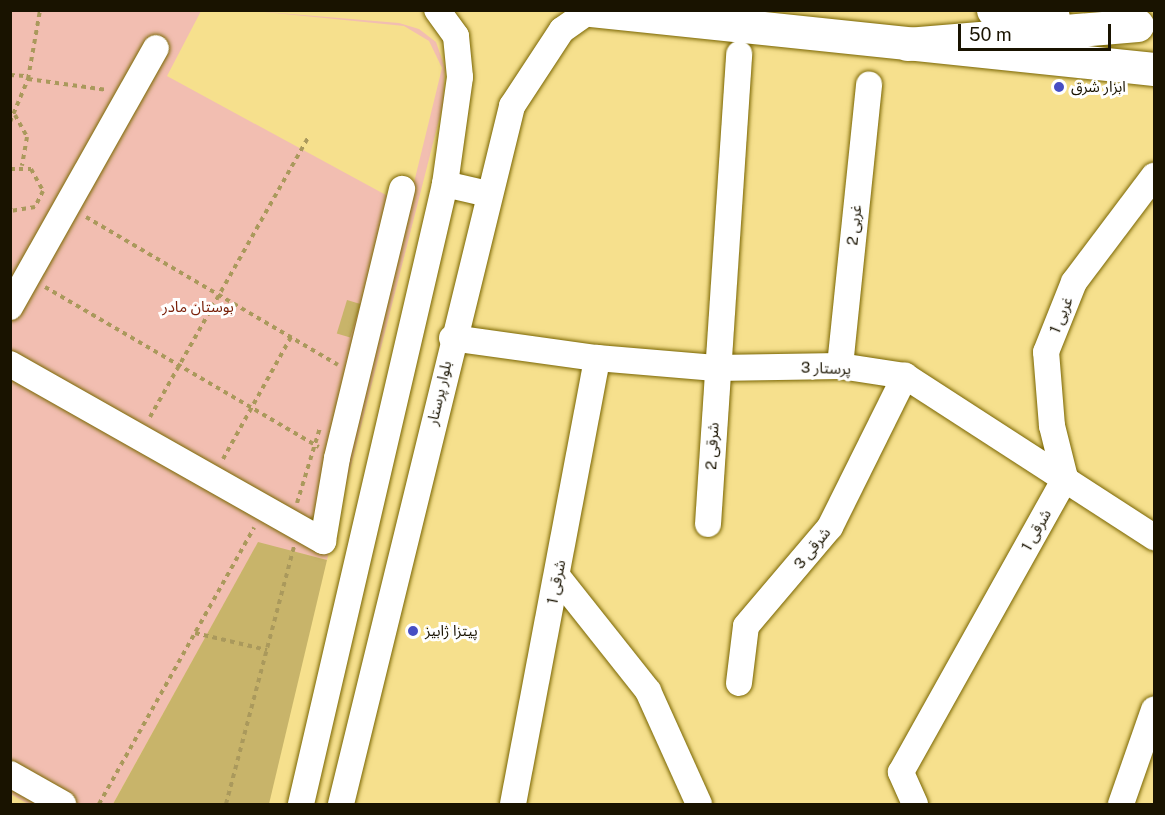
<!DOCTYPE html>
<meta charset="utf-8">
<style>
body{margin:0}
#map{position:relative;width:1165px;height:815px;overflow:hidden;background:#f6e08d;font-family:"Public Sans","Noto Sans Arabic",sans-serif}
div>[style]{position:absolute}
.green>*{inset:0;background:#f2beb1}
.building>*{inset:0;background:#c8b46a;transform-origin:0 0}
.path>*{height:4px;margin-top:-2px;transform-origin:0;background:repeating-linear-gradient(90deg,#aa995c 0 4.5px,transparent 0 9px)}
.roads{filter:drop-shadow(0 0 2px #796500) drop-shadow(0 0 2px #796500)}
.minor>*{height:26px;margin:-13px;padding:0 13px;transform-origin:13px;border-radius:13px;background:#fff}
.major>*{height:33px;margin:-16.5px;padding:0 16.5px;transform-origin:16.5px;border-radius:16.5px;background:#fff}
.highway>*{height:33px;margin:-16.5px;padding:0 16.5px;transform-origin:16.5px;border-radius:16.5px;background:#fff}
.dots>*{width:16px;height:16px;translate:-50% -50%;box-sizing:border-box;border:3px solid #fff;border-radius:50%}
span{translate:-50% -50%;white-space:nowrap;text-align:center;line-height:1.15;-webkit-text-stroke:6px #fff;paint-order:stroke}
.poi-label{font-size:15px;color:#191300}
.left{translate:0 -50%;text-align:left}
.street-label{font-size:15px;color:#191300}
.park-label{font-size:15px;color:#7a210a}
.frame{position:absolute;inset:0;border:12px solid #191300;pointer-events:none}
.scale{position:absolute;left:958px;top:24px;width:153px;height:27px;box-sizing:border-box;border:3px solid #191300;border-top:0;padding-left:8px;font-size:18px;line-height:21px;white-space:nowrap;color:#191300;-webkit-text-stroke:4px #fff;paint-order:stroke}
</style>
<div id="map">
<div class="green">
<div style="clip-path:polygon(11px 11px,201px 11px,167px 76px,408px 207px,442px 68px,429px 41px,404px 26px,255px 11px,399px 23px,419px 29px,436px 42px,445px 68px,443px 104px,327px 560px,258px 543px,113px 804px,28px 804px,11px 794px)"></div>
</div>
<div class="building">
<div style="left:347px;top:300px;width:14px;height:35px;rotate:17deg"></div>
<div style="clip-path:polygon(258px 542px,327px 560px,269px 804px,113px 804px)"></div>
</div>
<div class="path">
<div style="left:10px;top:75px;width:15px;rotate:4deg"></div>
<div style="left:28px;top:79px;width:80px;rotate:7.9deg"></div>
<div style="left:15px;top:115px;width:25px;rotate:61deg"></div>
<div style="left:27px;top:137px;width:29px;rotate:100deg"></div>
<div style="left:10px;top:122px;width:47px;rotate:-67.3deg"></div>
<div style="left:28px;top:79px;width:70px;rotate:-80.1deg"></div>
<div style="left:10px;top:169px;width:21px"></div>
<div style="left:31px;top:169px;width:25px;rotate:61deg"></div>
<div style="left:43px;top:191px;width:18px;rotate:117deg"></div>
<div style="left:35px;top:207px;width:25px;rotate:171deg"></div>
<div style="left:86px;top:217px;width:292px;rotate:30.4deg"></div>
<div style="left:45px;top:287px;width:317px;rotate:30.3deg"></div>
<div style="left:150px;top:417px;width:323px;rotate:-60.5deg"></div>
<div style="left:223px;top:459px;width:140px;rotate:-60.9deg"></div>
<div style="left:297px;top:503px;width:78px;rotate:-73deg"></div>
<div style="left:195px;top:633px;width:74px;rotate:13.3deg"></div>
<div style="left:99px;top:804px;width:317px;rotate:-60.7deg"></div>
<div style="left:226px;top:804px;width:266px;rotate:-75.2deg"></div>
</div>
<div class="roads">
<div class="minor">
<div style="left:445px;top:184px;width:44px;rotate:13.1deg"></div>
<div style="left:10px;top:307px;width:297px;rotate:-60.6deg"></div>
<div style="left:452px;top:338px;width:146px;rotate:7.9deg"></div>
<div style="left:597px;top:358px;width:119px;rotate:4.8deg"></div>
<div style="left:716px;top:368px;width:124px;rotate:-0.9deg"></div>
<div style="left:840px;top:366px;width:66px;rotate:8.7deg"></div>
<div style="left:905px;top:376px;width:297px;rotate:32.9deg"></div>
<div style="left:10px;top:364px;width:360px;rotate:29.5deg"></div>
<div style="left:323px;top:541px;width:84px;rotate:-80.4deg"></div>
<div style="left:337px;top:458px;width:277px;rotate:-76.4deg"></div>
<div style="left:840px;top:366px;width:283px;rotate:-84.1deg"></div>
<div style="left:708px;top:524px;width:471px;rotate:-86.2deg"></div>
<div style="left:557px;top:576px;width:147px;rotate:51.6deg"></div>
<div style="left:648px;top:691px;width:124px;rotate:65.7deg"></div>
<div style="left:739px;top:683px;width:57px;rotate:-83deg"></div>
<div style="left:746px;top:626px;width:130px;rotate:-49.7deg"></div>
<div style="left:830px;top:527px;width:169px;rotate:-63.6deg"></div>
<div style="left:10px;top:774px;width:61px;rotate:29.5deg"></div>
<div style="left:301px;top:804px;width:637px;rotate:-76.92deg"></div>
<div style="left:445px;top:184px;width:108px;rotate:-82deg"></div>
<div style="left:460px;top:77px;width:41px;rotate:-95.6deg"></div>
<div style="left:456px;top:36px;width:32px;rotate:-126deg"></div>
<div style="left:341px;top:804px;width:719px;rotate:-76.23deg"></div>
<div style="left:512px;top:106px;width:91px;rotate:-56.7deg"></div>
<div style="left:562px;top:30px;width:35px;rotate:-35deg"></div>
<div style="left:513px;top:804px;width:454px;rotate:-79.3deg"></div>
<div style="left:915px;top:804px;width:35px;rotate:-114deg"></div>
<div style="left:901px;top:772px;width:337px;rotate:-60.8deg"></div>
<div style="left:1065px;top:478px;width:54px;rotate:-104deg"></div>
<div style="left:1052px;top:426px;width:74px;rotate:-94.6deg"></div>
<div style="left:1046px;top:352px;width:75px;rotate:-68.2deg"></div>
<div style="left:1074px;top:282px;width:133px;rotate:-53deg"></div>
<div style="left:1121px;top:804px;width:100px;rotate:-70.7deg"></div>
</div>
<div class="major">
<div style="left:591px;top:10px;width:566px;rotate:5.98deg"></div>
</div>
<div class="highway">
<div style="left:993px;top:10px;width:60px;rotate:5.7deg"></div>
<div style="left:907px;top:44px;width:231px;rotate:-4.7deg"></div>
</div>
</div>
<div class="dots">
<div style="left:1059px;top:87px;background:#474ec3"></div>
<div style="left:413px;top:631px;background:#474ec3"></div>
</div>
<div class="poi-label">
<span class="left" style="left:1071px;top:87px">ابزار شرق</span>
<span class="left" style="left:425px;top:631px">پیتزا ژابیز</span>
</div>
<div class="street-label">
<span style="left:854px;top:225px;rotate:-84deg">غربی 2</span>
<span style="left:1061px;top:315px;rotate:-68deg">غربی 1</span>
<span style="left:826px;top:368px;rotate:2deg">پرستار 3</span>
<span style="left:439px;top:393px;rotate:-77deg">بلوار پرستار</span>
<span style="left:712px;top:446px;rotate:-87deg">شرقی 2</span>
<span style="left:1036px;top:530px;rotate:-61deg">شرقی 1</span>
<span style="left:812px;top:548px;rotate:-51deg">شرقی 3</span>
<span style="left:556px;top:582px;rotate:-79deg">شرقی 1</span>
</div>
<div class="park-label">
<span style="left:198px;top:307px">بوستان مادر</span>
</div>
<div class="frame"></div>
<div class="scale">50 m</div>
</div>
